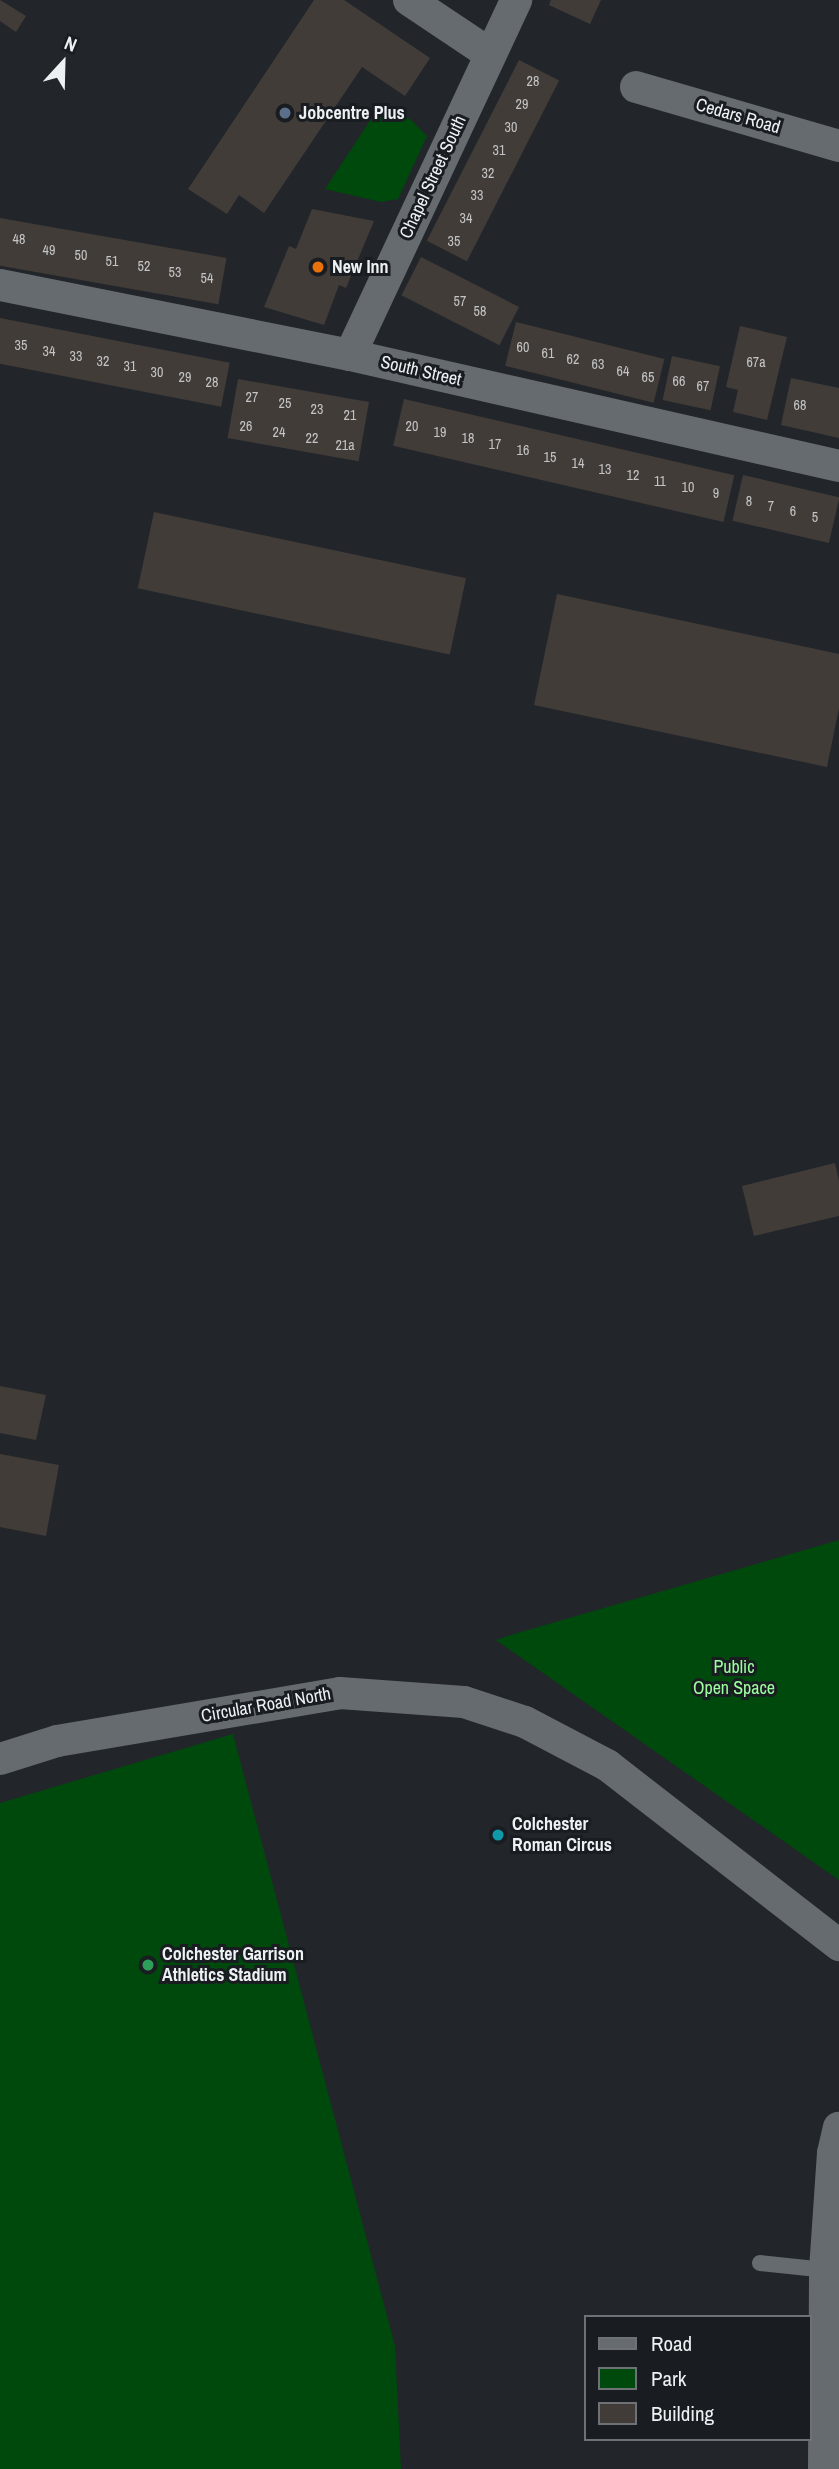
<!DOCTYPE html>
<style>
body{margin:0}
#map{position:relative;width:839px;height:2469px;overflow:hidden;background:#22262a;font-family:"Archivo Narrow",sans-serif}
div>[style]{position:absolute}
.green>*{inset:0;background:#00490d}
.building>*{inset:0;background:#423c39;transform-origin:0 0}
.service>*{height:16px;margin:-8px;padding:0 8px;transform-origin:8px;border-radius:8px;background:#666b70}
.minor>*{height:32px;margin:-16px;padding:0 16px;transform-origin:16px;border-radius:16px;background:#666b70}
.dots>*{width:19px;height:19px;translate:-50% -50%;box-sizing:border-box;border:4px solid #191c20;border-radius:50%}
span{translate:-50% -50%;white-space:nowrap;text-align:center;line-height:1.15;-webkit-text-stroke:6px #191c20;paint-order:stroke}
.number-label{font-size:14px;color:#c3c4c5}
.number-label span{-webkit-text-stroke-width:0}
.poi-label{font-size:18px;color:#eef1f4;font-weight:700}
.left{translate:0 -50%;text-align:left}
.street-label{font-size:18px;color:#eef1f4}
.park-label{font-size:18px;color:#9cfea0}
.legend{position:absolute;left:584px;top:2315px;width:228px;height:126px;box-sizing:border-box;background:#191c20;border:2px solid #6e7175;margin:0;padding:9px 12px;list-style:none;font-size:21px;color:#eef1f4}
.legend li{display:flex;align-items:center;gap:14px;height:35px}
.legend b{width:35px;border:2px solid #6e7175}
.north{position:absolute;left:28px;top:28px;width:70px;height:70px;-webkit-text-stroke:5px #191c20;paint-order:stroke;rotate:22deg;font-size:19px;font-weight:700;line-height:28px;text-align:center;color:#eef1f4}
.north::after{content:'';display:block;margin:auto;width:24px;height:32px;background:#eef1f4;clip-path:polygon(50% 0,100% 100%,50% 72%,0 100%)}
</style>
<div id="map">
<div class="green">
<div style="clip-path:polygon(381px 104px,411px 120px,427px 136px,398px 199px,381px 202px,325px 189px)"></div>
<div style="clip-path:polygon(839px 1540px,839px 1880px,496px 1640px,514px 1634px)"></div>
<div style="clip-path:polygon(233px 1734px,395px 2346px,401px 2469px,0 2469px,0 1803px)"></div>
</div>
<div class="building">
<div style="clip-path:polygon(0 0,26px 16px,16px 32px,0 21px)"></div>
<div style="clip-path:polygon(314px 0,344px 0,430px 58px,405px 96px,362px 67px,264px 213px,239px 195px,227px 214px,188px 189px)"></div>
<div style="clip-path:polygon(551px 0,601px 0,590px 24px,549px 5px)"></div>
<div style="left:519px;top:60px;width:45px;height:203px;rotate:27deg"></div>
<div style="clip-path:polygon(312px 209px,374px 221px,346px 288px,339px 285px,324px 325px,264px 307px,289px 246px,296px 249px)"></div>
<div style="left:0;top:218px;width:230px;height:47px;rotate:10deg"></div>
<div style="left:421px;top:257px;width:110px;height:43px;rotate:27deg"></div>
<div style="left:0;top:318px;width:234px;height:45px;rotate:11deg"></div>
<div style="left:516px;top:322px;width:153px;height:45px;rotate:14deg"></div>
<div style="clip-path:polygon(740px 326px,787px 337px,767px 420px,733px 412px,738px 390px,726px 387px)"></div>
<div style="left:672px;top:356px;width:49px;height:45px;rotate:12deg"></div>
<div style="clip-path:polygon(791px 378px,839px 388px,839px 438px,781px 425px)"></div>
<div style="left:238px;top:379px;width:133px;height:60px;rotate:10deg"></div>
<div style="left:404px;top:399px;width:339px;height:48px;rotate:13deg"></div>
<div style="left:743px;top:475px;width:99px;height:47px;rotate:13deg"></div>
<div style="left:154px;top:512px;width:319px;height:78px;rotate:12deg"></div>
<div style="clip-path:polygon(557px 594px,839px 654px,839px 708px,827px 767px,534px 705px)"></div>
<div style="clip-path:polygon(835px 1163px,839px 1181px,839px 1216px,754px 1236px,742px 1186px)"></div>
<div style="clip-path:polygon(0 1386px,46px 1395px,36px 1440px,0 1433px)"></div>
<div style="clip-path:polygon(0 1454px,59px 1465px,46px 1536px,0 1527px)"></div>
</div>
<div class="service">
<div style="left:760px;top:2263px;width:65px;rotate:6.1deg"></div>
</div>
<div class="minor">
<div style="left:409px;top:0;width:97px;rotate:33.7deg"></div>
<div style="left:636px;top:87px;width:211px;rotate:16.2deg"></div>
<div style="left:0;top:285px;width:357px;rotate:11.3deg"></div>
<div style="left:350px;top:355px;width:501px;rotate:12.79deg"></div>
<div style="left:350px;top:355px;width:392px;rotate:-64.9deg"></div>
<div style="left:0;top:1759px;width:60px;rotate:-17.5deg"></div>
<div style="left:57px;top:1741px;width:287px;rotate:-9.6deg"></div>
<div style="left:340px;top:1693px;width:124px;rotate:4.2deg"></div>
<div style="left:464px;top:1702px;width:64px;rotate:18.2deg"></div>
<div style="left:525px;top:1722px;width:93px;rotate:27.7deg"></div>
<div style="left:607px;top:1765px;width:294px;rotate:37.8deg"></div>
<div style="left:824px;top:2469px;width:199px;rotate:-89.7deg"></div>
<div style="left:825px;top:2270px;width:117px;rotate:-86.1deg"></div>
<div style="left:833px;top:2153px;width:26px;rotate:-77deg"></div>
</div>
<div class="dots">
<div style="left:285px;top:113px;background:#5c6f8a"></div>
<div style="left:318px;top:267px;background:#e8710a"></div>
<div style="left:498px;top:1835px;background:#0f9aa8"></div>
<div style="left:148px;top:1965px;background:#2e9e5b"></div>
</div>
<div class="number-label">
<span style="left:533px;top:81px">28</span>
<span style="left:522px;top:104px">29</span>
<span style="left:511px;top:127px">30</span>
<span style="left:499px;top:150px">31</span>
<span style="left:488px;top:173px">32</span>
<span style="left:477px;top:195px">33</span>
<span style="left:466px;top:218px">34</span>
<span style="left:19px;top:239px">48</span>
<span style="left:454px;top:241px">35</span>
<span style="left:49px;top:250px">49</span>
<span style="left:81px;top:255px">50</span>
<span style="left:112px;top:261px">51</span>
<span style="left:144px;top:266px">52</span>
<span style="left:175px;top:272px">53</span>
<span style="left:207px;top:278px">54</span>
<span style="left:460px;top:301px">57</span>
<span style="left:480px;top:311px">58</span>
<span style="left:21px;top:345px">35</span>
<span style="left:523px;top:347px">60</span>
<span style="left:49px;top:351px">34</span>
<span style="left:548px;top:353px">61</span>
<span style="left:76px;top:356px">33</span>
<span style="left:573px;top:359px">62</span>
<span style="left:103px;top:361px">32</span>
<span style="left:756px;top:362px">67a</span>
<span style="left:598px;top:364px">63</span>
<span style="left:130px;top:366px">31</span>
<span style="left:623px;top:371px">64</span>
<span style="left:157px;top:372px">30</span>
<span style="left:185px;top:377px">29</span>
<span style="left:648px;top:377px">65</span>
<span style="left:679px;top:381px">66</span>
<span style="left:212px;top:382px">28</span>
<span style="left:703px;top:386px">67</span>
<span style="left:252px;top:397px">27</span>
<span style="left:285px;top:403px">25</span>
<span style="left:800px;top:405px">68</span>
<span style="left:317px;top:409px">23</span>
<span style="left:350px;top:415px">21</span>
<span style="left:246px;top:426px">26</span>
<span style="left:412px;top:426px">20</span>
<span style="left:279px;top:432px">24</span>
<span style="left:440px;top:432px">19</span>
<span style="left:312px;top:438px">22</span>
<span style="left:468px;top:438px">18</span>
<span style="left:495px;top:444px">17</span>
<span style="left:345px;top:445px">21a</span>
<span style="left:523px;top:450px">16</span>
<span style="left:550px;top:457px">15</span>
<span style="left:578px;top:463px">14</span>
<span style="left:605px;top:469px">13</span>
<span style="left:633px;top:475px">12</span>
<span style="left:660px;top:481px">11</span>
<span style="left:688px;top:487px">10</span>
<span style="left:716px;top:493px">9</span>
<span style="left:749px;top:501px">8</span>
<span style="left:771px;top:506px">7</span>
<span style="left:793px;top:511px">6</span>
<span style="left:815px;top:517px">5</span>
</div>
<div class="poi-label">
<span class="left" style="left:299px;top:113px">Jobcentre Plus</span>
<span class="left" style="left:332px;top:267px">New Inn</span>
<span class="left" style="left:512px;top:1835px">Colchester<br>Roman Circus</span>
<span class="left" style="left:162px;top:1965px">Colchester Garrison<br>Athletics Stadium</span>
</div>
<div class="street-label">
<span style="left:738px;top:116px;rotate:16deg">Cedars Road</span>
<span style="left:433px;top:177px;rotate:-65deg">Chapel Street South</span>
<span style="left:421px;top:371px;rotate:13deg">South Street</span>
<span style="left:266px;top:1705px;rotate:-10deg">Circular Road North</span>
</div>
<div class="park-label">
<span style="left:734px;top:1678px">Public<br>Open Space</span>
</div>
<ul class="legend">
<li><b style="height:9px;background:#666b70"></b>Road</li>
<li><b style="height:19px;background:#00490d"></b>Park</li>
<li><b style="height:19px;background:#423c39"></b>Building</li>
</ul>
<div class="north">N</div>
</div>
